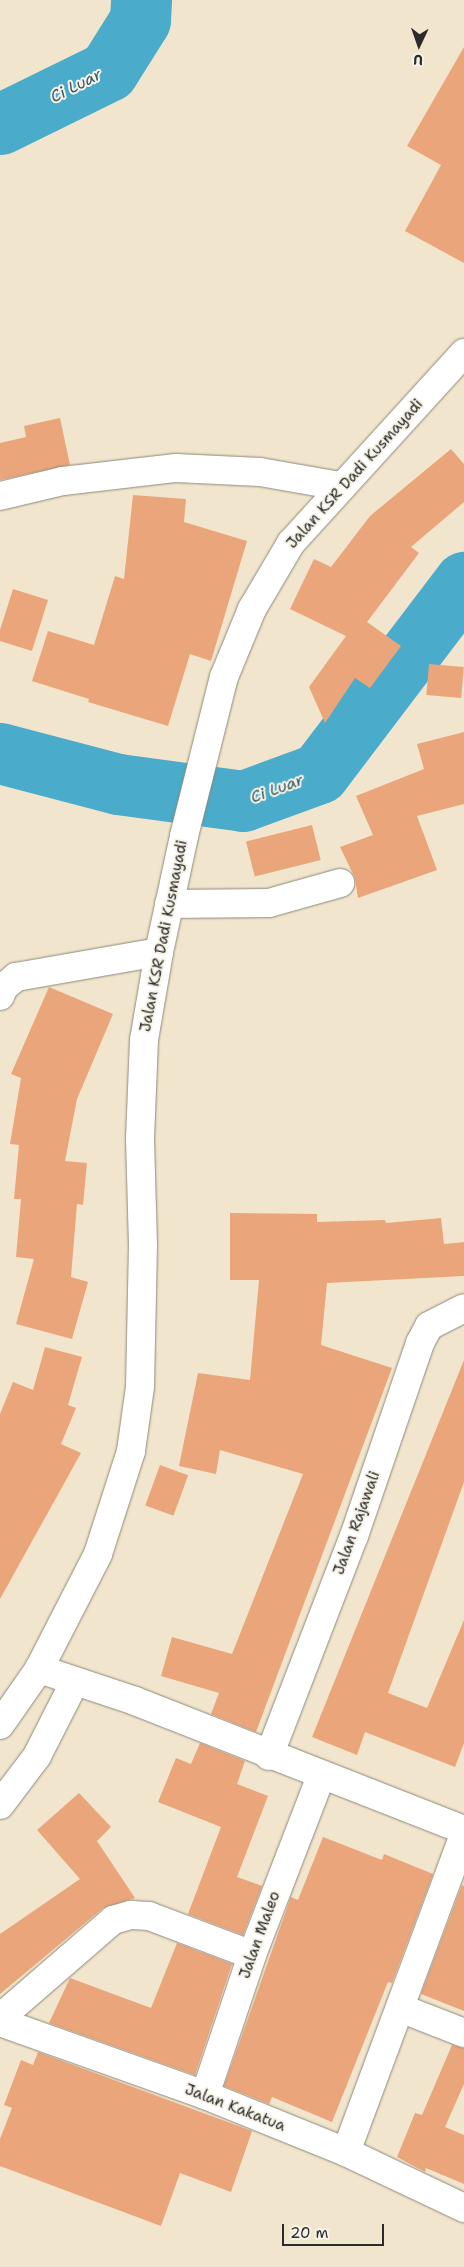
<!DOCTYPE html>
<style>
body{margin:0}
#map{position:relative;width:464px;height:2267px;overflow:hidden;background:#f1e6cd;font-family:"Shantell Sans",sans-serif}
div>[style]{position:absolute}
.river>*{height:61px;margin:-30.5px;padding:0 30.5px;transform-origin:30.5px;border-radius:30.5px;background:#4aabca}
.building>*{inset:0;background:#eba57b;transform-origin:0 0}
.roads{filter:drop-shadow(0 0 1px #8e887c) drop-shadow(0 0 1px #8e887c)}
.minor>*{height:28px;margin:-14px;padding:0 14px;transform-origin:14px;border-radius:14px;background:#fff}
.major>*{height:28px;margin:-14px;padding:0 14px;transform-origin:14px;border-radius:14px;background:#fff}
span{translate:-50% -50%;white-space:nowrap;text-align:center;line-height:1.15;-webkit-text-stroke:4px #f7f3e8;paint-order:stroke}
.street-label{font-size:15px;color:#2b2b2b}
.water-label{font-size:16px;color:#365863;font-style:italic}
.north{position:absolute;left:394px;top:20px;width:50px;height:50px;-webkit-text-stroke:4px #f7f3e8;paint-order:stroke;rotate:183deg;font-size:14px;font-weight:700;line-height:20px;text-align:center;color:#2b2b2b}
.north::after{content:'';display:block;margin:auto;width:18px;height:22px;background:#2b2b2b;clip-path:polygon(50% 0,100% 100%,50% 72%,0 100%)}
.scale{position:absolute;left:282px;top:2224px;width:102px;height:22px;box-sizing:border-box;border:2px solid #2b2b2b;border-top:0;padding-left:6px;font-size:15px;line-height:18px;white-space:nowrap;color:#2b2b2b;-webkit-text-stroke:4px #f7f3e8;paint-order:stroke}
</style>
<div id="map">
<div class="river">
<div style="left:0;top:124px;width:120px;rotate:-26.1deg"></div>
<div style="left:108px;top:71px;width:60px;rotate:-57.9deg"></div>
<div style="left:140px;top:20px;width:20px;rotate:-87deg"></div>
<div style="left:0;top:753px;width:122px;rotate:14.7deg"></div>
<div style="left:118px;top:784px;width:126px;rotate:7.7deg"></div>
<div style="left:243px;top:801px;width:81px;rotate:-20.2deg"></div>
<div style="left:319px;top:773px;width:240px;rotate:-52.8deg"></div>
</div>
<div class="building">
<div style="clip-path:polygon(464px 47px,464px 263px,405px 231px,441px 165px,407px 146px)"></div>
<div style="clip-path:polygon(60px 418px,70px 465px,0 480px,0 443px,26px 437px,24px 426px)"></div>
<div style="clip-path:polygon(451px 449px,464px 464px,464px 502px,411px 547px,419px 553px,367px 622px,401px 646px,370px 688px,355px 678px,325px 723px,309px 687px,346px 636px,290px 609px,314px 559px,331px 567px,370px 516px)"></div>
<div style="clip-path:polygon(133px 495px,186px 499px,184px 522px,247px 541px,211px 661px,190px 654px,168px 726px,88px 702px,89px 699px,32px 681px,48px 631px,94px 645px,115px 576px,124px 579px)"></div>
<div style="clip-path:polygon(13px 589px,48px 600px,32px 651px,0 641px,0 630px)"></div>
<div style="left:429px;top:664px;width:35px;height:31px;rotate:5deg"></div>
<div style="clip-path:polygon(464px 732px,464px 804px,417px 816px,437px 870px,358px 898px,355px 878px,340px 847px,373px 835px,356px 796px,424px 769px,417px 744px)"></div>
<div style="left:312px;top:825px;width:36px;height:68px;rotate:76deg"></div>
<div style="clip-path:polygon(49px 987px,113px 1014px,77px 1099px,65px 1161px,87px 1163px,83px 1205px,77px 1204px,71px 1277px,88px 1282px,72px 1339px,16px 1324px,34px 1259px,16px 1257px,21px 1199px,14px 1199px,19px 1145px,10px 1144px,21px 1078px,11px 1074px)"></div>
<div style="clip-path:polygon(230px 1213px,317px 1214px,317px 1222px,385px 1220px,386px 1223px,441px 1218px,444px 1244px,464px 1242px,464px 1276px,327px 1283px,321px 1345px,392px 1368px,256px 1732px,211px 1714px,219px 1693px,161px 1676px,172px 1637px,232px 1654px,303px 1474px,220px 1450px,216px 1474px,179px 1466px,198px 1373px,250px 1380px,259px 1280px,230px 1280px)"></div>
<div style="clip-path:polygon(45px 1347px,82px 1357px,68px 1405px,76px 1408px,61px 1444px,81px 1453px,0 1599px,0 1414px,13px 1382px,33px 1390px)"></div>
<div style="clip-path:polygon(464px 1360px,464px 1482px,388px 1693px,427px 1708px,464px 1620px,464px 1743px,455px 1767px,365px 1732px,357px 1755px,312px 1737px)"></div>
<div style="left:160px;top:1465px;width:30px;height:43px;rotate:20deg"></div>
<div style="clip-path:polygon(200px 1743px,245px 1761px,237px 1784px,268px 1796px,237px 1877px,262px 1886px,243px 1935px,188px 1914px,221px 1827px,158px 1802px,176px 1758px,191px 1764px)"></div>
<div style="clip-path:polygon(79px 1793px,111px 1827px,97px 1841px,135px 1898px,103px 1908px,0 1994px,0 1934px,80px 1879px,37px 1830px)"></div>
<div style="clip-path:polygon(323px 1837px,382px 1860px,384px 1854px,433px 1874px,392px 1983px,388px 1982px,332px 2122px,272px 2097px,269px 2104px,224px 2086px,291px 1897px,298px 1900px)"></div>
<div style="clip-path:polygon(462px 1885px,464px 1886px,464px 2011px,421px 1994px)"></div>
<div style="clip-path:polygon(177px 1943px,232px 1964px,195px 2075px,49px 2023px,70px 1978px,151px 2008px)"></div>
<div style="clip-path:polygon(452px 2045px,464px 2048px,464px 2084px,445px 2127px,464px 2135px,464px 2184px,426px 2168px,425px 2172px,397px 2157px,415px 2113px,422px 2115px)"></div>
<div style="clip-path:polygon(38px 2052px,252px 2131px,231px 2192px,180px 2173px,161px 2226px,0 2166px,0 2139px,12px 2108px,4px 2105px,21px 2060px,33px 2065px)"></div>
</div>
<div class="roads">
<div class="minor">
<div style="left:0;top:496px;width:65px;rotate:-13.4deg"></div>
<div style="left:63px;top:481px;width:114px;rotate:-6.6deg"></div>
<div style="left:176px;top:468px;width:84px;rotate:2.7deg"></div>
<div style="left:260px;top:472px;width:81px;rotate:9.9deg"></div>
<div style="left:169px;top:904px;width:100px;rotate:-0.6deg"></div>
<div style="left:269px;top:903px;width:74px;rotate:-15.7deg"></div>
<div style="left:0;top:996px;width:10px;rotate:-66deg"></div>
<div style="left:4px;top:987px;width:16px;rotate:-40deg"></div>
<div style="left:16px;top:977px;width:145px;rotate:-9.9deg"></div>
<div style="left:39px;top:1669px;width:101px;rotate:18.4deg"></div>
<div style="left:135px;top:1701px;width:353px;rotate:21.4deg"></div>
<div style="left:269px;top:1756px;width:236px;rotate:-68.9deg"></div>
<div style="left:354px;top:1536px;width:204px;rotate:-71.1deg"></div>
<div style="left:420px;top:1343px;width:19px;rotate:-62deg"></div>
<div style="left:429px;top:1326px;width:39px;rotate:-27deg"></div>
<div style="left:0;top:1805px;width:61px;rotate:-52.9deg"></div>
<div style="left:37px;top:1756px;width:82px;rotate:-63.1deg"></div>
<div style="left:400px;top:2008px;width:69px;rotate:21.3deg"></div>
<div style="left:0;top:2018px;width:150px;rotate:-40.9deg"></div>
<div style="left:113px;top:1920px;width:19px;rotate:-16deg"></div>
<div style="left:131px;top:1915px;width:18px;rotate:3deg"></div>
<div style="left:149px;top:1916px;width:110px;rotate:20.7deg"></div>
<div style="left:0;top:2022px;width:218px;rotate:19.6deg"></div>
<div style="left:205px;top:2095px;width:152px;rotate:22deg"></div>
<div style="left:346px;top:2152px;width:131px;rotate:25.4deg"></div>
<div style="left:205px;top:2095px;width:148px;rotate:-71.4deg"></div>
<div style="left:252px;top:1955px;width:192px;rotate:-68.9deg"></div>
<div style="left:346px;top:2152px;width:339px;rotate:-69.6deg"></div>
</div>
<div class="major">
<div style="left:0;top:1725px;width:68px;rotate:-55.1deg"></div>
<div style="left:39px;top:1669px;width:129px;rotate:-62.8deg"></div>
<div style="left:98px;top:1554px;width:108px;rotate:-72.2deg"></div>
<div style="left:131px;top:1451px;width:65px;rotate:-82deg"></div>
<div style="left:140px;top:1387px;width:141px;rotate:-88.8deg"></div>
<div style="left:143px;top:1246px;width:107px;rotate:-91.6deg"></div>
<div style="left:140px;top:1139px;width:99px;rotate:-87.7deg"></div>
<div style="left:144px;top:1040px;width:89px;rotate:-80.3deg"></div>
<div style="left:159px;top:952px;width:119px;rotate:-77.8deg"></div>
<div style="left:184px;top:836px;width:164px;rotate:-75.9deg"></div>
<div style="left:224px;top:677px;width:74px;rotate:-67.6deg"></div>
<div style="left:252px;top:609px;width:77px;rotate:-59.4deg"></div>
<div style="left:291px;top:543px;width:257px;rotate:-47.7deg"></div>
</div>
</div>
<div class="street-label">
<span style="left:355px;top:474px;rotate:-48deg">Jalan KSR Dadi Kusmayadi</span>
<span style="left:164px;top:936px;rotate:-79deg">Jalan KSR Dadi Kusmayadi</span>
<span style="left:357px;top:1523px;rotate:-70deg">Jalan Rajawali</span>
<span style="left:260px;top:1935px;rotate:-70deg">Jalan Maleo</span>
<span style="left:235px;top:2108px;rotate:21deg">Jalan Kakatua</span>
</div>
<div class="water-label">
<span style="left:76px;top:86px;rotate:-27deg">Ci Luar</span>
<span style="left:277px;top:789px;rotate:-20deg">Ci Luar</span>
</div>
<div class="north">U</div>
<div class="scale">20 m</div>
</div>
